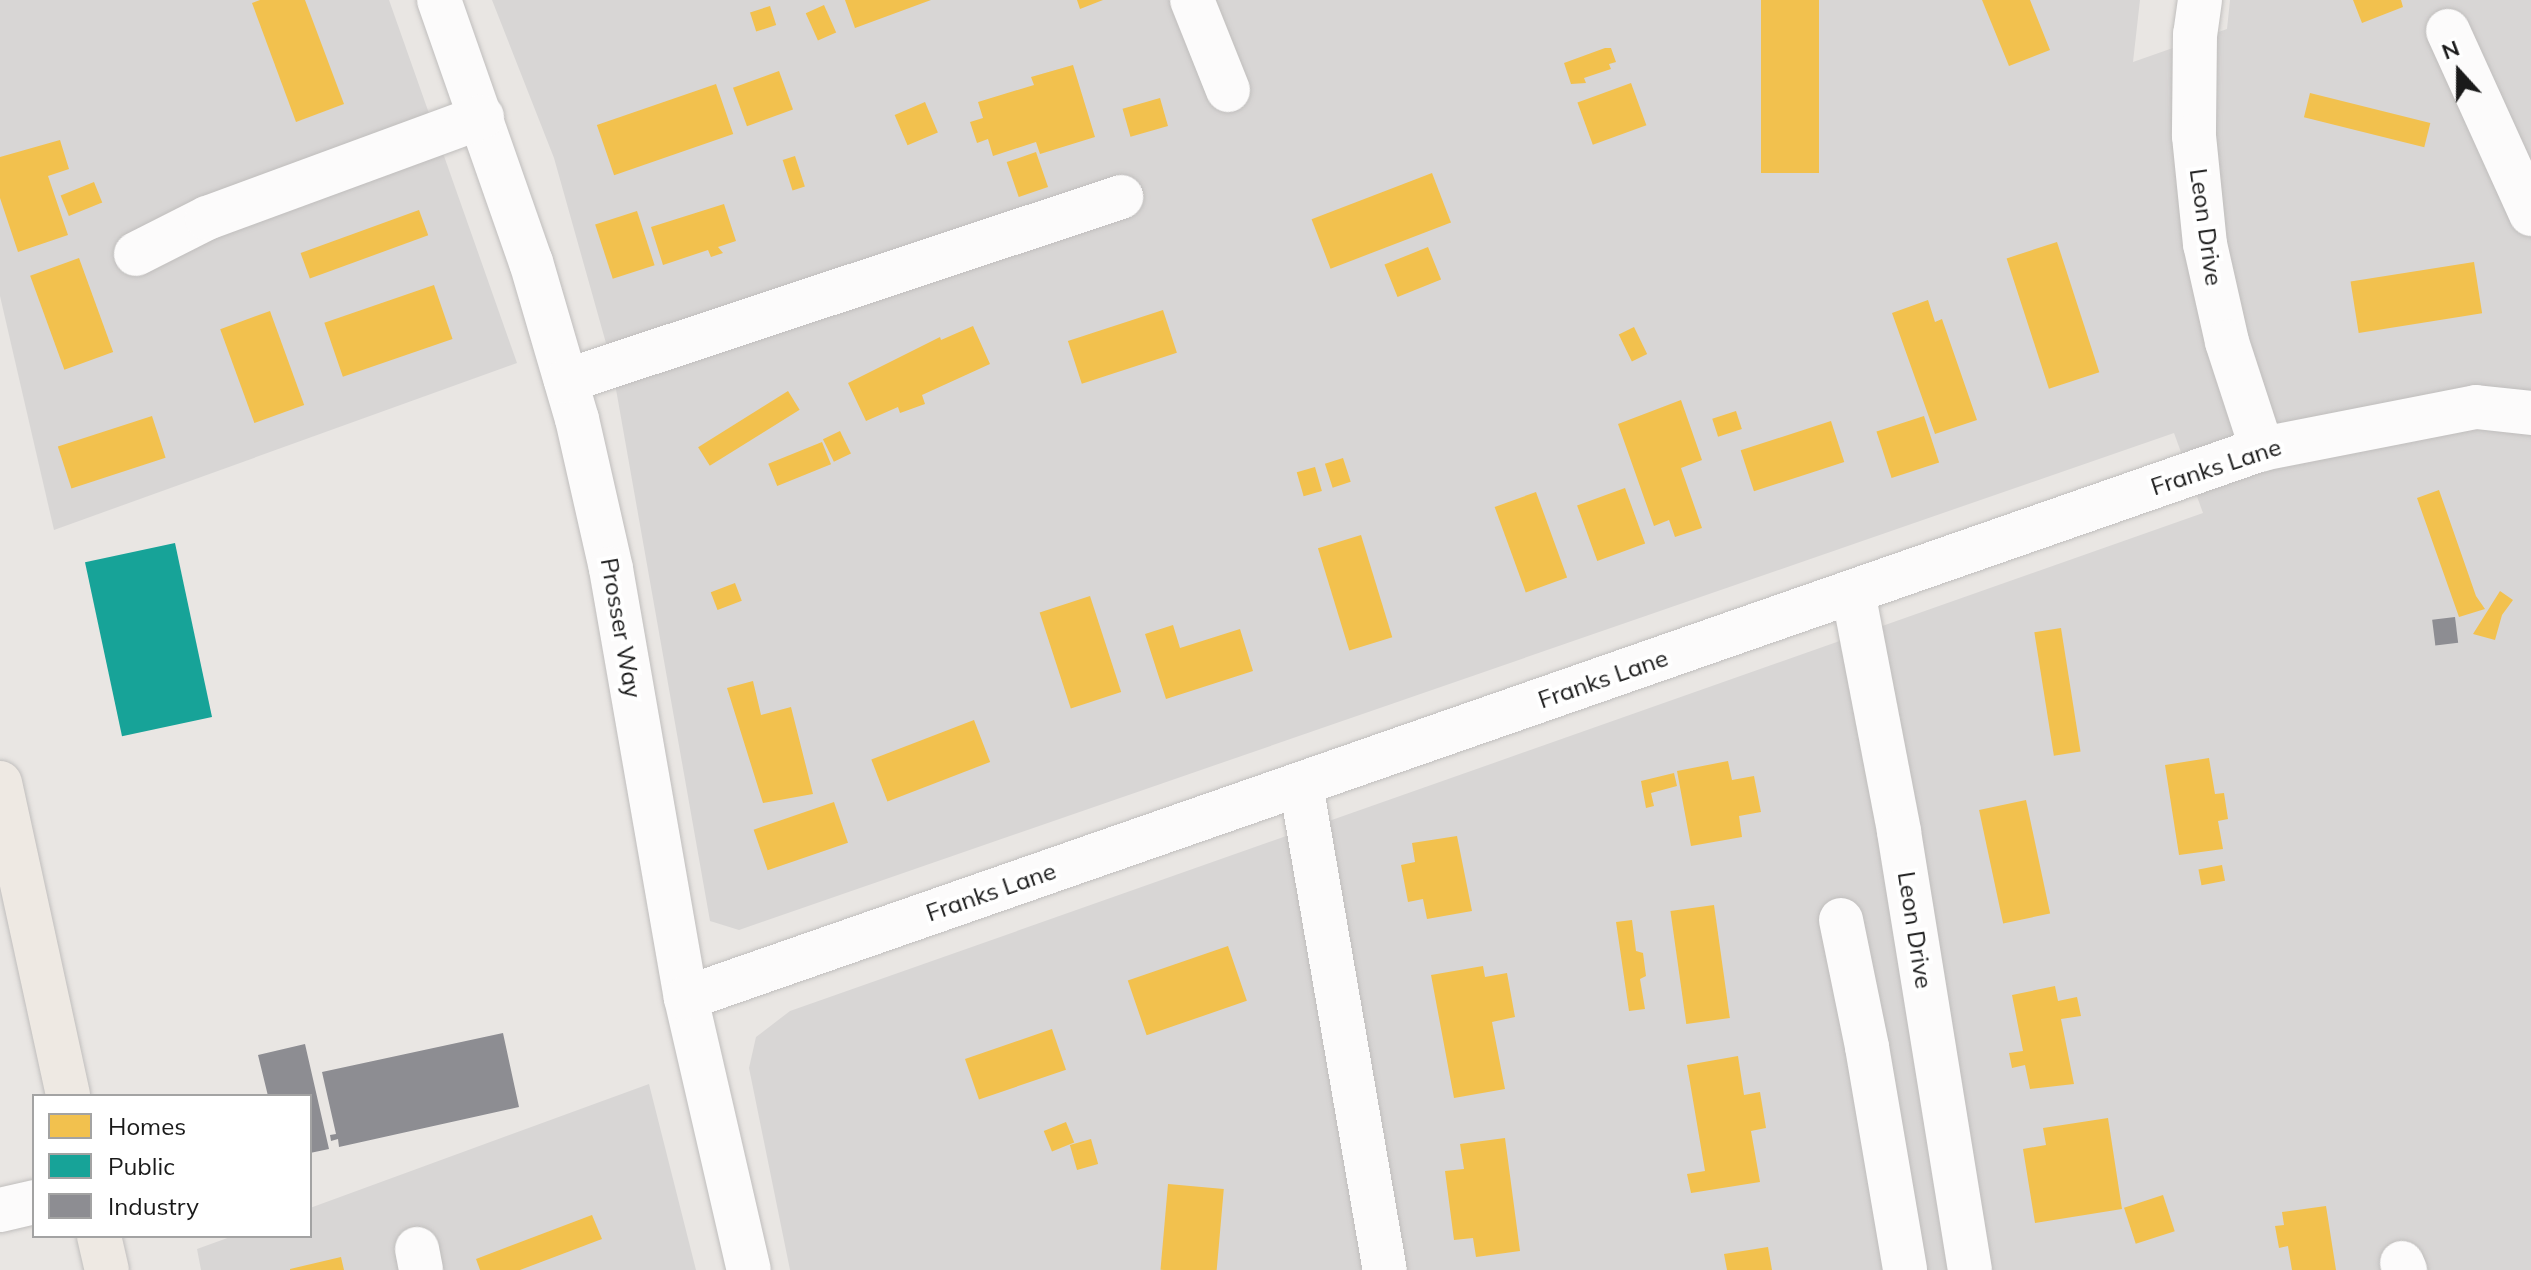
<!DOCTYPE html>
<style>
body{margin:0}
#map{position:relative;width:2531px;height:1270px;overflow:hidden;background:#e9e6e3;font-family:Mulish,sans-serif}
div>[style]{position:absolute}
.residential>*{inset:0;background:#d8d6d5}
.homes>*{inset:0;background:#f2c14e;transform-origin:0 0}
.public>*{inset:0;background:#17a398;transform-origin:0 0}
.industry>*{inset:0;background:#8d8d92;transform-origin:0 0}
.roads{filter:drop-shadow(0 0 2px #c0bebd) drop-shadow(0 0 2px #c0bebd)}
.minor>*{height:44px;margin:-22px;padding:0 22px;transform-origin:22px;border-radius:22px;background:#fcfbfb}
.major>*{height:44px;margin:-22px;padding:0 22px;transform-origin:22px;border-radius:22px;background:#eee9e3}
span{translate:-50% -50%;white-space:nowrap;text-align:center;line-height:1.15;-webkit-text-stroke:8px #fff;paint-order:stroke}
.street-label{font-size:24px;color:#1a1a1a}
.legend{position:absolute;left:32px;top:1094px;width:280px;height:144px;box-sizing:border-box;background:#fff;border:2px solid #a3a3a3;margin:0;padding:10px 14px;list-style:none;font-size:24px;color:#1a1a1a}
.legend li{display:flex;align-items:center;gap:16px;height:40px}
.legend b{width:40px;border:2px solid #a3a3a3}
.north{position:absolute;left:2419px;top:32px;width:80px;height:80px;-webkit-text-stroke:6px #fff;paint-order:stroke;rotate:339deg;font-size:22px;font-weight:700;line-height:32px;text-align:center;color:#1a1a1a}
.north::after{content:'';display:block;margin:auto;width:28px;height:36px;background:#1a1a1a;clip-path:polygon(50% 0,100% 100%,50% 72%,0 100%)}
</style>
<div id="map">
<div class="residential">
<div style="clip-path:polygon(0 0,389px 0,517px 363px,54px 530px,0 296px)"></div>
<div style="clip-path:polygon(492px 0,2140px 0,2133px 62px,2227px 29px,2230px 0,2531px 0,2531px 1270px,790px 1270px,749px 1068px,756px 1037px,790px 1011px,2203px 513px,2174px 433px,739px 930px,710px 921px,611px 361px,554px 158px)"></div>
<div style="clip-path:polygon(649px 1084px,696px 1270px,201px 1270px,197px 1249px,233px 1236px,310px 1236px,310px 1208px)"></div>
</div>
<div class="homes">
<div style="clip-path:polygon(260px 0,305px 0,344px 104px,296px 122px,252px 3px)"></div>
<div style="clip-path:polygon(845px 0,931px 0,855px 28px)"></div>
<div style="clip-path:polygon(1077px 0,1103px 0,1080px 9px)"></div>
<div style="left:1761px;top:0;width:58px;height:173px"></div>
<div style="clip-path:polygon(1982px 0,2030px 0,2050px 50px,2009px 66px)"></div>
<div style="clip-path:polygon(2353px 0,2401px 0,2403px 7px,2362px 23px)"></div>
<div style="left:824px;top:5px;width:30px;height:20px;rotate:66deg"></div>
<div style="left:770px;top:6px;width:20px;height:21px;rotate:72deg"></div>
<div style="clip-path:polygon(1605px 48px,1611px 48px,1616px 62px,1609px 64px,1611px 69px,1584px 78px,1586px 83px,1571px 84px,1564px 63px)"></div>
<div style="clip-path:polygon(1073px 65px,1095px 137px,1040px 154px,1036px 142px,993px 156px,988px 139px,977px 143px,970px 122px,983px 118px,978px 102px,1034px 85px,1031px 77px)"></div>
<div style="left:779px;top:71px;width:41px;height:49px;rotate:70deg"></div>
<div style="left:1631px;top:83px;width:45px;height:57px;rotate:70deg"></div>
<div style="left:716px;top:84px;width:53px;height:126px;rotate:71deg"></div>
<div style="left:2310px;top:93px;width:124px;height:25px;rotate:14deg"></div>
<div style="left:1160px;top:98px;width:29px;height:39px;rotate:74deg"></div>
<div style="left:925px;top:102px;width:33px;height:33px;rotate:67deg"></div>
<div style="clip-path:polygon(60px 140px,69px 169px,48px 176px,68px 235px,18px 252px,0 198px,0 157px)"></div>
<div style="left:1036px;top:152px;width:37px;height:31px;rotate:71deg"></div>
<div style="left:795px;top:156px;width:32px;height:13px;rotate:72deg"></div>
<div style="left:1432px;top:173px;width:53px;height:129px;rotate:69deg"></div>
<div style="left:94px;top:182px;width:22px;height:36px;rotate:68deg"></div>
<div style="clip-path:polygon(724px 204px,736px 241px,718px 247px,723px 253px,711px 257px,708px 250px,663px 265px,651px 227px)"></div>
<div style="left:419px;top:210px;width:27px;height:126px;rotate:70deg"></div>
<div style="left:637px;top:211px;width:57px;height:44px;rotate:72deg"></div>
<div style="left:2057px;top:242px;width:137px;height:53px;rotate:72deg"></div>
<div style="left:1428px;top:247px;width:35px;height:47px;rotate:68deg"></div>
<div style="left:79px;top:258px;width:100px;height:52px;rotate:70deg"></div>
<div style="left:2474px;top:262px;width:52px;height:125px;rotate:81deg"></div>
<div style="left:434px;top:285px;width:57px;height:116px;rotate:71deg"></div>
<div style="clip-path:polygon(1928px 300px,1935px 322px,1942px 319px,1977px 420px,1935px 434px,1892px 313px)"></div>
<div style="left:1163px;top:310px;width:45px;height:100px;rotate:72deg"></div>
<div style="left:270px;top:311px;width:100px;height:53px;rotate:70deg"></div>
<div style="clip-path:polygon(973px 326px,990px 364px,922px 395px,925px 404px,900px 413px,898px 407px,866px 421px,848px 383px,940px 337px,941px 340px)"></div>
<div style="left:1634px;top:327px;width:30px;height:17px;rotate:64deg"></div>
<div style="left:788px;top:391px;width:22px;height:106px;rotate:58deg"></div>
<div style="clip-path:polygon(1681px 400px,1702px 460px,1681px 468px,1702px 528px,1675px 537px,1669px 520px,1654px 526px,1618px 424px)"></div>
<div style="left:1736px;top:411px;width:19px;height:25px;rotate:72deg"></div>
<div style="left:152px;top:416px;width:44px;height:99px;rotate:72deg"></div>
<div style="left:1924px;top:416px;width:49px;height:50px;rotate:72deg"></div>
<div style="left:1831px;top:421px;width:43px;height:95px;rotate:72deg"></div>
<div style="left:840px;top:431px;width:25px;height:19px;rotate:64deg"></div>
<div style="left:822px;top:442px;width:24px;height:58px;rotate:68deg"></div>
<div style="left:1343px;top:458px;width:25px;height:19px;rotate:72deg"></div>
<div style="left:1315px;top:467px;width:25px;height:19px;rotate:74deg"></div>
<div style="left:1625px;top:488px;width:59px;height:51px;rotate:70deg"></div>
<div style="clip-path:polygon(2439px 490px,2476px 596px,2485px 609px,2459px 617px,2417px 498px)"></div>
<div style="left:1536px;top:492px;width:91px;height:44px;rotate:70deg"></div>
<div style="left:1361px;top:535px;width:107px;height:45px;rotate:73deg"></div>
<div style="left:735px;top:583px;width:19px;height:26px;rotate:69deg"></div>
<div style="clip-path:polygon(2500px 591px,2513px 600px,2502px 615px,2495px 640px,2473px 634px)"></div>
<div style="left:1090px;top:596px;width:101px;height:53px;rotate:72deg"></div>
<div style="clip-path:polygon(1173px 625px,1180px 648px,1240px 629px,1253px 671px,1166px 699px,1145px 634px)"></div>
<div style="left:2061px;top:628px;width:125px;height:27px;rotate:81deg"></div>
<div style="clip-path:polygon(753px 681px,761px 715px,791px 707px,813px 794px,763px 803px,727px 688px)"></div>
<div style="left:974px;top:720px;width:45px;height:110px;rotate:69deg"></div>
<div style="clip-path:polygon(2209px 758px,2215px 794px,2224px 793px,2228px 819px,2218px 821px,2223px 849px,2179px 855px,2165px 765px)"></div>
<div style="clip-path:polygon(1728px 761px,1732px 780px,1754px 776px,1761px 812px,1739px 816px,1742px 837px,1691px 846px,1677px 771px)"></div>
<div style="clip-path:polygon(1674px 773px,1677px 786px,1651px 793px,1654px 806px,1646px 808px,1641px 781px)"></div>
<div style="left:2026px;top:800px;width:116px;height:48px;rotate:78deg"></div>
<div style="left:834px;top:802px;width:43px;height:85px;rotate:71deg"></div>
<div style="clip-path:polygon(1457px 836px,1472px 911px,1427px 919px,1423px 899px,1408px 902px,1401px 865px,1415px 862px,1412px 843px)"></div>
<div style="left:2222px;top:865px;width:16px;height:24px;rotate:79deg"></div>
<div style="left:1714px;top:905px;width:114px;height:44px;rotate:82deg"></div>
<div style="clip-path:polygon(1632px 920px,1636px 951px,1643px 953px,1646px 976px,1640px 979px,1645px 1009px,1629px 1011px,1616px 922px)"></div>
<div style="left:1228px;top:946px;width:58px;height:106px;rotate:71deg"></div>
<div style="clip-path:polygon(1483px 966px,1485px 977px,1507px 973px,1515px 1017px,1492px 1022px,1505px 1089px,1454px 1098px,1431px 975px)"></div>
<div style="clip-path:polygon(2055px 986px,2058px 1001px,2077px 997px,2081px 1016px,2061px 1019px,2074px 1084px,2030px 1089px,2025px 1065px,2012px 1068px,2009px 1053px,2023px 1051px,2012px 995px)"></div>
<div style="left:1052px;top:1029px;width:43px;height:92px;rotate:71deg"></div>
<div style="clip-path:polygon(1738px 1056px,1744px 1095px,1760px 1092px,1766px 1128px,1751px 1131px,1760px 1182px,1691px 1193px,1687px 1174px,1705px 1171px,1687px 1065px)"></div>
<div style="clip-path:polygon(2108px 1118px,2122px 1209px,2035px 1223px,2023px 1149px,2046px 1145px,2043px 1128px)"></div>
<div style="left:1066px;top:1122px;width:22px;height:24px;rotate:68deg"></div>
<div style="clip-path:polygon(1505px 1138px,1520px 1251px,1476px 1257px,1473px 1238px,1454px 1240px,1445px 1171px,1464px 1169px,1460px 1144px)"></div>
<div style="left:1091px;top:1139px;width:26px;height:22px;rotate:74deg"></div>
<div style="left:1168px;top:1184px;width:56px;height:86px;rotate:5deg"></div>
<div style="left:2163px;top:1195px;width:38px;height:41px;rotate:72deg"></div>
<div style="clip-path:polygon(2326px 1206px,2336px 1270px,2292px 1270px,2288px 1246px,2279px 1248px,2275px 1226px,2284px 1225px,2282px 1212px)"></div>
<div style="clip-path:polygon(592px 1215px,602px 1239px,520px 1270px,480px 1270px,476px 1259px)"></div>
<div style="clip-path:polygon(1768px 1247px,1772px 1270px,1727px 1270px,1724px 1254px)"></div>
<div style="clip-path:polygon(341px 1257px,344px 1270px,290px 1270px,290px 1269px)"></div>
</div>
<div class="public">
<div style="left:175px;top:543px;width:178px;height:92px;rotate:78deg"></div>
</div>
<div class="industry">
<div style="left:2455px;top:617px;width:26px;height:23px;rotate:83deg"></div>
<div style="clip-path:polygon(503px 1033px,519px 1107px,339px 1147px,338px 1139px,331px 1141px,330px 1135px,336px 1134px,322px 1072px)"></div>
<div style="clip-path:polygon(305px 1044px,329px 1149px,310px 1153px,310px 1096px,268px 1096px,258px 1055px)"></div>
</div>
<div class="roads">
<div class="minor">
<div style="left:439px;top:0;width:278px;rotate:70.7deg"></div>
<div style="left:531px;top:262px;width:164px;rotate:73.7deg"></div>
<div style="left:577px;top:419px;width:154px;rotate:77.2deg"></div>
<div style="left:611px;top:569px;width:436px;rotate:80.1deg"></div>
<div style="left:686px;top:998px;width:279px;rotate:77deg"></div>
<div style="left:1192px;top:0;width:97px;rotate:68.2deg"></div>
<div style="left:2200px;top:0;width:34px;rotate:98deg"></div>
<div style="left:2195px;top:34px;width:102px;rotate:90.6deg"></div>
<div style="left:2194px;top:136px;width:109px;rotate:84.2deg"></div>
<div style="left:2205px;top:244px;width:100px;rotate:77.3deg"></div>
<div style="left:2227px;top:342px;width:113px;rotate:71.9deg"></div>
<div style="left:2448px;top:31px;width:201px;rotate:65.6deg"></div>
<div style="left:136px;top:254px;width:80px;rotate:-26.9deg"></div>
<div style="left:207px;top:218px;width:293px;rotate:-20.2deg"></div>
<div style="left:566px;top:381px;width:585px;rotate:-18.34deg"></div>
<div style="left:1853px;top:592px;width:244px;rotate:79.1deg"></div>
<div style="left:1899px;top:832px;width:444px;rotate:80.8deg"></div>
<div style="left:1301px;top:785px;width:492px;rotate:80.2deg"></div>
<div style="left:1841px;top:920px;width:130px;rotate:78.4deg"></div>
<div style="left:1867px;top:1047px;width:226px;rotate:80.3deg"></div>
<div style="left:686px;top:998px;width:1669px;rotate:-19.21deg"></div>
<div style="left:2262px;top:449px;width:218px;rotate:-11.1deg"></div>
<div style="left:2476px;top:407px;width:55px;rotate:6.2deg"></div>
<div style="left:0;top:1210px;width:35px;rotate:-13deg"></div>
<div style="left:417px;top:1249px;width:21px;rotate:79deg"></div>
<div style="left:2402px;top:1263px;width:8px;rotate:67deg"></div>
</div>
<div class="major">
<div style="left:0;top:783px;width:320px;rotate:77.7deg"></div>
<div style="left:99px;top:1236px;width:35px;rotate:77deg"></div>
</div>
</div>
<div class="street-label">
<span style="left:2206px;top:227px;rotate:82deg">Leon Drive</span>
<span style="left:2216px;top:467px;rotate:-18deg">Franks Lane</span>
<span style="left:621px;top:628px;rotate:80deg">Prosser Way</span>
<span style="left:1603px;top:679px;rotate:-19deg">Franks Lane</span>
<span style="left:991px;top:892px;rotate:-19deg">Franks Lane</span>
<span style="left:1915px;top:930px;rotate:81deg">Leon Drive</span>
</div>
<ul class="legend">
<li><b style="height:22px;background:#f2c14e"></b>Homes</li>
<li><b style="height:22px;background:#17a398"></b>Public</li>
<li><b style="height:22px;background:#8d8d92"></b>Industry</li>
</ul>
<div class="north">N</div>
</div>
